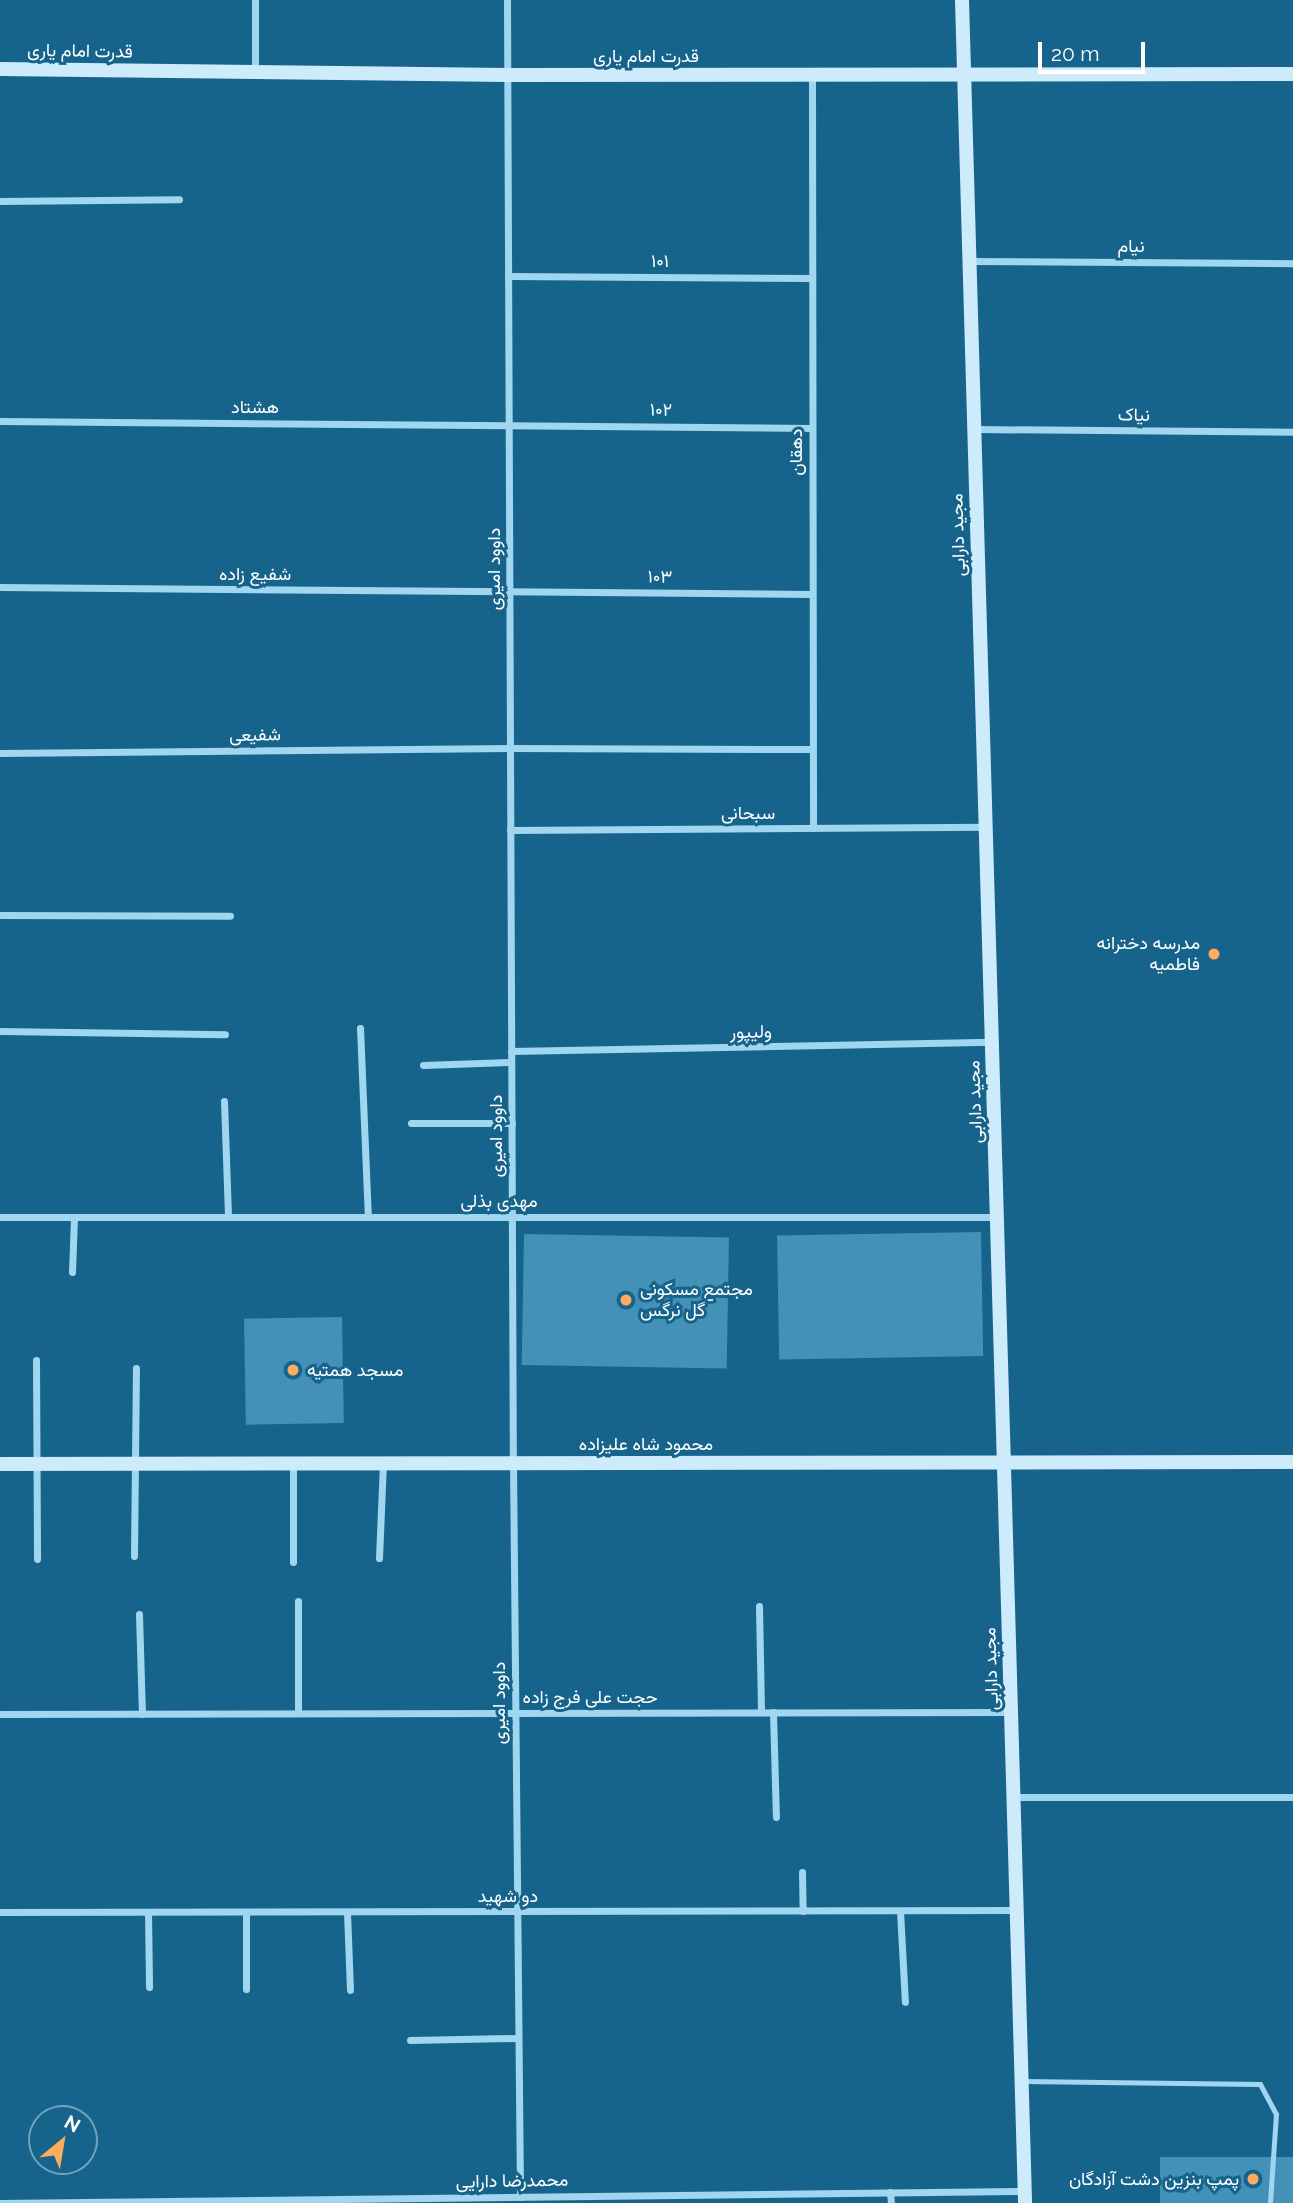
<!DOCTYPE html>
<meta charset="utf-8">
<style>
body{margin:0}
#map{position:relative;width:1293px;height:2203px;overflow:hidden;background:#16648c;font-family:Raleway,Vazirmatn,sans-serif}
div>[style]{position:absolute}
.building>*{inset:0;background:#4391b7;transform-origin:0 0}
.lane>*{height:5px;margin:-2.5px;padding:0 2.5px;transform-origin:2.5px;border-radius:2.5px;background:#a0d6ef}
.street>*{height:7px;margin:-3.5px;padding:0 3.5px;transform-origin:3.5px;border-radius:3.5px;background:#a0d6ef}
.secondary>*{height:14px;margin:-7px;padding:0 7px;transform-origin:7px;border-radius:7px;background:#cdebfb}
.dots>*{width:19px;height:19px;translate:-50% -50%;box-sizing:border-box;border:4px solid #16648c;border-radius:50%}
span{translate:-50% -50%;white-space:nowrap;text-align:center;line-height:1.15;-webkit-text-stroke:6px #16648c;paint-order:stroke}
.street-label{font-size:18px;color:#fff}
.poi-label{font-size:18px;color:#fff}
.right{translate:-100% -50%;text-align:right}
.left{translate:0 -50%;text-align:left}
.north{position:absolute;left:28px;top:2105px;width:70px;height:70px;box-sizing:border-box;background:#16648c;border:2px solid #73a2ba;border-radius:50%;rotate:30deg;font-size:19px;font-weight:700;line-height:28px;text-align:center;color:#fff}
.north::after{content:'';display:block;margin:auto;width:24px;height:32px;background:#ffac5e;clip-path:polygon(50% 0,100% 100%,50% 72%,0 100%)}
.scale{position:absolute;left:1038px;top:42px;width:107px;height:32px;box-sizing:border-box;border:4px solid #fff;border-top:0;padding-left:9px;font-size:21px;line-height:24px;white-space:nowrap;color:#fff;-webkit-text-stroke:5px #16648c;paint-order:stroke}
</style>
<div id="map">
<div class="building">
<div style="left:981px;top:1232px;width:124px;height:204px;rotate:89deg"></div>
<div style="left:524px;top:1234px;width:205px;height:131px;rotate:1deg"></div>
<div style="left:342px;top:1317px;width:106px;height:98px;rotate:89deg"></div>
<div style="left:1160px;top:2157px;width:133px;height:46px"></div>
</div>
<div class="lane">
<div style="left:1022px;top:2081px;width:238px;rotate:0.7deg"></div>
<div style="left:1260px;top:2084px;width:34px;rotate:62deg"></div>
<div style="left:1276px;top:2114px;width:89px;rotate:93.9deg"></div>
</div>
<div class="street">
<div style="left:507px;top:0;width:1463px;rotate:89.77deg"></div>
<div style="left:513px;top:1463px;width:734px;rotate:89.45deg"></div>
<div style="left:255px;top:72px;width:72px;rotate:-90deg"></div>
<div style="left:812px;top:75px;width:753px;rotate:89.92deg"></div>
<div style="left:0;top:201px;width:179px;rotate:-0.6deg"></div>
<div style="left:970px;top:261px;width:323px;rotate:0.4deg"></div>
<div style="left:508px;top:276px;width:304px;rotate:0.4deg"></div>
<div style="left:0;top:421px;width:812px;rotate:0.49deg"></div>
<div style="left:974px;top:429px;width:319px;rotate:0.5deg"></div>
<div style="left:0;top:587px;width:811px;rotate:0.49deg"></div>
<div style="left:0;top:753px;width:510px;rotate:-0.56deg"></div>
<div style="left:510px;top:748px;width:301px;rotate:0.2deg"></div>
<div style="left:510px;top:830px;width:476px;rotate:-0.4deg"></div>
<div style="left:0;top:915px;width:230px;rotate:0.2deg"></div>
<div style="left:360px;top:1028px;width:189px;rotate:87.6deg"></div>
<div style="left:0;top:1031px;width:225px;rotate:0.8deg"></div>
<div style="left:511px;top:1051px;width:481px;rotate:-1.1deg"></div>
<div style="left:423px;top:1065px;width:88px;rotate:-2deg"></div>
<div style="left:224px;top:1101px;width:116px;rotate:88deg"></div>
<div style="left:411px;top:1123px;width:101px"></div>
<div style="left:0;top:1217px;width:997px"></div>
<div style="left:72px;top:1272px;width:55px;rotate:-87.9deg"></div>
<div style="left:36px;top:1360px;width:199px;rotate:89.7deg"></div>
<div style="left:293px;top:1464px;width:98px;rotate:90deg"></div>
<div style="left:134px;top:1556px;width:188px;rotate:-89.4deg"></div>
<div style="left:379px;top:1558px;width:94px;rotate:-87.6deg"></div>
<div style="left:759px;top:1606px;width:106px;rotate:88.9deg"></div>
<div style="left:139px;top:1614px;width:100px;rotate:88.3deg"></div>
<div style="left:773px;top:1712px;width:105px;rotate:88.4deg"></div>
<div style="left:298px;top:1713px;width:112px;rotate:-90deg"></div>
<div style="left:0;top:1714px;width:1011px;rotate:-0.11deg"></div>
<div style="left:1014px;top:1797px;width:279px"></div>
<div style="left:802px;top:1872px;width:39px;rotate:89deg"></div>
<div style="left:900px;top:1911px;width:91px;rotate:86.9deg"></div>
<div style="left:0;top:1912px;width:1016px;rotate:-0.11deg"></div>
<div style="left:148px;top:1912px;width:75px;rotate:89.2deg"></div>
<div style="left:246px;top:1912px;width:77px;rotate:90deg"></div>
<div style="left:347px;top:1912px;width:78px;rotate:87.8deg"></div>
<div style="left:410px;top:2040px;width:108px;rotate:-1.1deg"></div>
<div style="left:890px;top:2192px;width:11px;rotate:85deg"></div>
<div style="left:0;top:2203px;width:1025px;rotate:-0.67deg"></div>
</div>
<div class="secondary">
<div style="left:962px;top:0;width:2204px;rotate:88.36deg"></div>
<div style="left:0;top:69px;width:508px;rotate:0.68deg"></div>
<div style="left:508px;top:75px;width:785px;rotate:-0.07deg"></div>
<div style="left:0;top:1464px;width:1293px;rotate:-0.09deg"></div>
</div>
<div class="dots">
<div style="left:1214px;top:954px;background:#ffac5e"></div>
<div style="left:626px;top:1300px;background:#ffac5e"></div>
<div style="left:293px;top:1370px;background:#ffac5e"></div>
<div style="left:1253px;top:2179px;background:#ffac5e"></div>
</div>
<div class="street-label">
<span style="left:80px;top:51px;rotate:1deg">قدرت امام یاری</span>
<span style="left:646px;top:56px">قدرت امام یاری</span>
<span style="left:1131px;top:246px">نیام</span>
<span style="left:660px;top:261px">۱۰۱</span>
<span style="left:255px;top:407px">هشتاد</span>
<span style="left:661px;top:410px;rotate:1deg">۱۰۲</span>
<span style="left:1134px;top:415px;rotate:1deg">نیاک</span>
<span style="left:796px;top:452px;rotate:-90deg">دهقان</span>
<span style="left:958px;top:535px;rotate:-92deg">مجید دارابی</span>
<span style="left:494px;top:569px;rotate:-90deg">داوود امیری</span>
<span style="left:255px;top:574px">شفیع زاده</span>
<span style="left:660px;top:577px;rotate:1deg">۱۰۳</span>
<span style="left:255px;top:735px;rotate:-1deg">شفیعی</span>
<span style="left:748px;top:813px">سبحانی</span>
<span style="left:751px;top:1032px;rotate:-1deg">ولیپور</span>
<span style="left:975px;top:1102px;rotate:-92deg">مجید دارابی</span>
<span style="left:496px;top:1136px;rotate:-90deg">داوود امیری</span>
<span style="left:499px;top:1201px">مهدی بذلی</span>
<span style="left:646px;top:1444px">محمود شاه علیزاده</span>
<span style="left:991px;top:1669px;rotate:-92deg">مجید دارابی</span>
<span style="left:590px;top:1697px">حجت علی فرج زاده</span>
<span style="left:499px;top:1703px;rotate:-90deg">داوود امیری</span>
<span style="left:508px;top:1896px">دو شهید</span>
<span style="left:512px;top:2181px;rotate:-1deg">محمدرضا دارایی</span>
</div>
<div class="poi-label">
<span class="right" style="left:1200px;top:954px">مدرسه دخترانه<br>فاطمیه</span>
<span class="left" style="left:640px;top:1300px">مجتمع مسکونی<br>گل نرگس</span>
<span class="left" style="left:307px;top:1370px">مسجد همتیه</span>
<span class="right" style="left:1239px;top:2179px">پمپ بنزین دشت آزادگان</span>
</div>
<div class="north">N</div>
<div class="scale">20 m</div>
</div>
